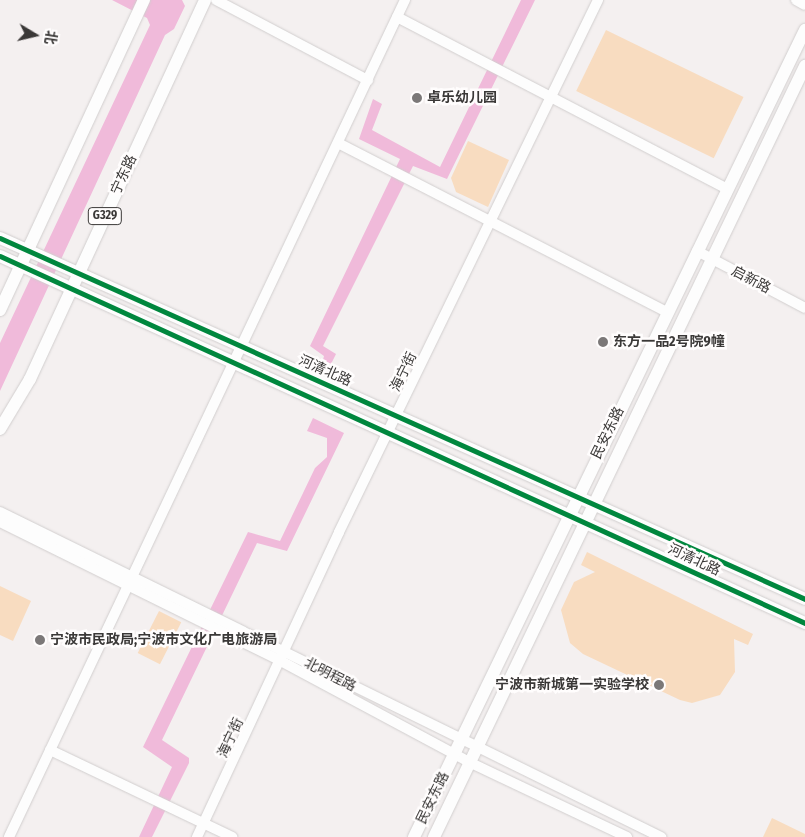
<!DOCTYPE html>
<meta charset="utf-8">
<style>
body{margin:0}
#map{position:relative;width:805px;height:837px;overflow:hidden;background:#f4f0f0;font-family:"Fira Sans Condensed","Noto Sans SC",sans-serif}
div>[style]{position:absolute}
.green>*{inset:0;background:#f8dcc0;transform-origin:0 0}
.water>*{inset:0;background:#f0bada}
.roads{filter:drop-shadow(0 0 1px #d1cece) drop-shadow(0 0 1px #d1cece)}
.minor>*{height:10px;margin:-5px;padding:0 5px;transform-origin:5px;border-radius:5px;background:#fdfdfd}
.major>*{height:12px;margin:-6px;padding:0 6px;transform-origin:6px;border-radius:6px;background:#fdfdfd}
.cycleway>*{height:5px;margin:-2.5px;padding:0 2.5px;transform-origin:2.5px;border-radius:2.5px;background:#00873e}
.dots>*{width:14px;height:14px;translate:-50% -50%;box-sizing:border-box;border:2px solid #fffdfd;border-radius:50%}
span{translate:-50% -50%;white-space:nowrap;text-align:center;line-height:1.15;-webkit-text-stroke:5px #fffdfd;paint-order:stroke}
.shield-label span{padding:1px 4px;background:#fffdfd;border:1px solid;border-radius:4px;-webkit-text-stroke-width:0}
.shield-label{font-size:12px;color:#3a3837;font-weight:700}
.poi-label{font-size:14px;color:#3a3837;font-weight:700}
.left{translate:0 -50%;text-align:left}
.right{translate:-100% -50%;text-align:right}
.street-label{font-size:14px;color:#3a3837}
.north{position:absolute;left:10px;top:10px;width:50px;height:50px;-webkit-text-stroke:4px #fffdfd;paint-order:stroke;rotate:99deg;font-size:14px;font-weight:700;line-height:20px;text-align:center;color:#3a3837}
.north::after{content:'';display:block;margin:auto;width:18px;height:22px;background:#3a3837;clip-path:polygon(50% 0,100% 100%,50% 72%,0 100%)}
</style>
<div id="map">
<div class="green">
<div style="left:606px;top:30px;width:153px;height:68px;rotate:26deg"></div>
<div style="clip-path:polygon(468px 141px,509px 160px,488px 207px,456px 192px,451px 178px)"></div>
<div style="clip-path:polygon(587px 552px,753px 634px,748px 645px,734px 639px,735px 672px,720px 695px,692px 703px,680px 700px,583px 654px,570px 643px,561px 610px,574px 582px,595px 572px,581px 565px)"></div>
<div style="clip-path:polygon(0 586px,31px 601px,13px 641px,0 635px)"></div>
<div style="left:159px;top:611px;width:25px;height:47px;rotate:27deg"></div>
<div style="clip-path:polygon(772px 818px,805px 834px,805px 837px,763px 837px)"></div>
</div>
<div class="water">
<div style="clip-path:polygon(112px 0,182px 0,185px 6px,174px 29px,165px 35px,0 391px,0 343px,150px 25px,147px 18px)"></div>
<div style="clip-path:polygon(521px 0,535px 0,447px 179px,413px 166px,323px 346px,336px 354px,331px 364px,323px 360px,324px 356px,310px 346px,400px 159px,359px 139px,373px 99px,382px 104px,372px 130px,440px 167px)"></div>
<div style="clip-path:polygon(313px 418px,344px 433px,287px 551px,257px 543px,162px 740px,189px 758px,189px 763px,152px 837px,139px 837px,172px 767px,143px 747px,248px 532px,280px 541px,315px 468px,327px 457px,327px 438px,307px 431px)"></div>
</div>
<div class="roads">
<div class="minor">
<div style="left:216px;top:0;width:172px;rotate:27.8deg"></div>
<div style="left:796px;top:0;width:10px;rotate:29deg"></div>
<div style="left:397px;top:17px;width:372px;rotate:27.5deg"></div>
<div style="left:338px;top:143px;width:370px;rotate:27.2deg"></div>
<div style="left:697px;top:251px;width:122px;rotate:27.8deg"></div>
<div style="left:0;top:512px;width:737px;rotate:26.18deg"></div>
<div style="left:0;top:522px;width:311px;rotate:26.3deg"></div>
<div style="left:279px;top:660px;width:216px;rotate:28.2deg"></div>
<div style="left:469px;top:762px;width:175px;rotate:25.4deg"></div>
<div style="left:50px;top:750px;width:202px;rotate:25.5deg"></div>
<div style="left:9px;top:837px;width:926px;rotate:-64.68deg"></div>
<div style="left:197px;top:837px;width:336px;rotate:-65deg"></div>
<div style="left:339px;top:532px;width:592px;rotate:-64.04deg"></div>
</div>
<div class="major">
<div style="left:0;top:238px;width:882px;rotate:24.15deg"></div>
<div style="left:0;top:256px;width:885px;rotate:24.51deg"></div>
<div style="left:0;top:310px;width:342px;rotate:-65.1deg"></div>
<div style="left:0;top:429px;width:58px;rotate:-59deg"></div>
<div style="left:30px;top:379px;width:417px;rotate:-65.2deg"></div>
<div style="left:414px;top:837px;width:897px;rotate:-64.15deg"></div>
<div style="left:434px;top:837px;width:856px;rotate:-64.3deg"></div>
</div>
</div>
<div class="cycleway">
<div style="left:0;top:238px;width:882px;rotate:24.15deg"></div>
<div style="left:0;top:256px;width:885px;rotate:24.51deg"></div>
</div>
<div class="dots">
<div style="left:417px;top:98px;background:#7b7878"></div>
<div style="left:603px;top:342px;background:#7b7878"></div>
<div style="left:40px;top:640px;background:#7b7878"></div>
<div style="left:659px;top:685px;background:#7b7878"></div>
</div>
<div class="shield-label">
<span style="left:105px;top:216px">G329</span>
</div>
<div class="poi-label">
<span class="left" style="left:427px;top:98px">卓乐幼儿园</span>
<span class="left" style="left:613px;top:342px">东方一品2号院9幢</span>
<span class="left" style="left:50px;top:640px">宁波市民政局;宁波市文化广电旅游局</span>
<span class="right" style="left:649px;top:685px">宁波市新城第一实验学校</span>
</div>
<div class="street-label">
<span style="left:124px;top:175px;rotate:-65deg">宁东路</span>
<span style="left:751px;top:280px;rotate:28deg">启新路</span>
<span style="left:325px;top:371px;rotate:24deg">河清北路</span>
<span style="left:404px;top:372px;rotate:-64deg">海宁街</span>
<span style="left:608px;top:433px;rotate:-64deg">民安东路</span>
<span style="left:694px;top:560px;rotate:25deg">河清北路</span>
<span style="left:330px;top:675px;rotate:27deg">北明程路</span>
<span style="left:231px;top:738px;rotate:-65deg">海宁街</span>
<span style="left:433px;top:798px;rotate:-64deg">民安东路</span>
</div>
<div class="north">北</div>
</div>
